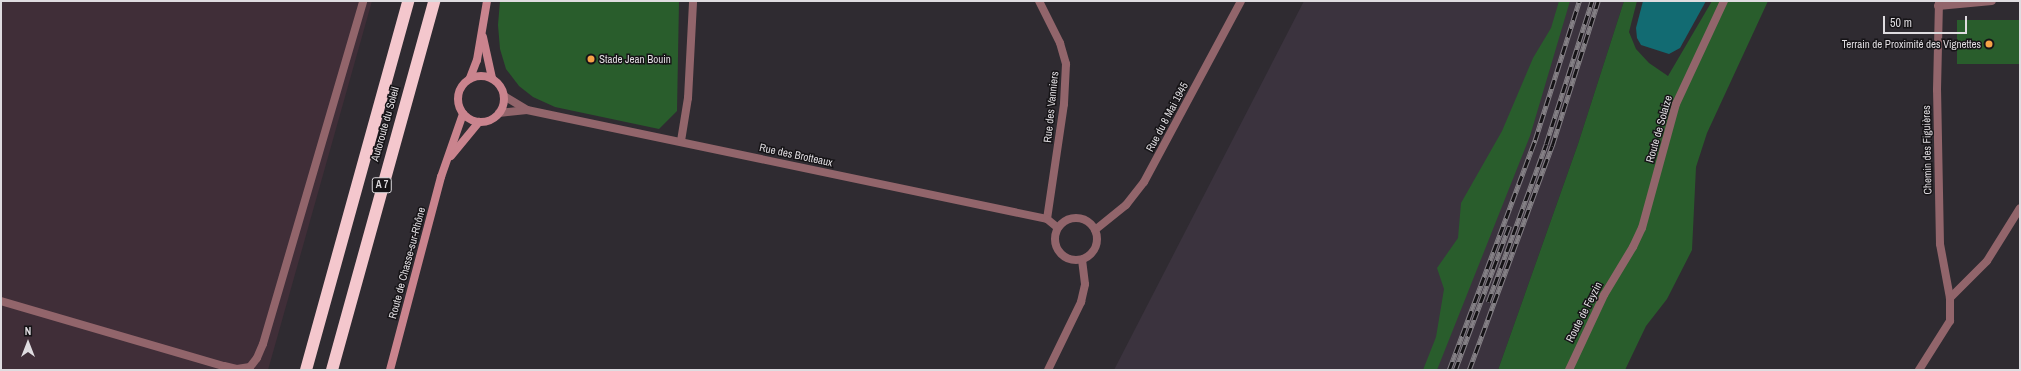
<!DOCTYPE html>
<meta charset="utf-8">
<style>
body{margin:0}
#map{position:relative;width:2021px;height:371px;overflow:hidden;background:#2f2b31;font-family:"Archivo Narrow",sans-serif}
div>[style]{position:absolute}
.built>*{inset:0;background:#3b333e}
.industrial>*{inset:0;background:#402e38}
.green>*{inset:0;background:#295d2c;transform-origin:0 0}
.water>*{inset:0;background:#126b72}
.minor>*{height:8px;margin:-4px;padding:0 4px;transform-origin:4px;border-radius:4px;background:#92656b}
.minor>.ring{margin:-4px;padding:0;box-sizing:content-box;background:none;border:8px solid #92656b;border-radius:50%}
.secondary>*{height:8px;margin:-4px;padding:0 4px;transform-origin:4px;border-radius:4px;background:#ca848e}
.secondary>.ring{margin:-4px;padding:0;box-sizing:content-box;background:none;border:8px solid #ca848e;border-radius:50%}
.motorway>*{height:12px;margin:-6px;padding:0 6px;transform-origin:6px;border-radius:6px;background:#f4c7cd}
.rail>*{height:4.5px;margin-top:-2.25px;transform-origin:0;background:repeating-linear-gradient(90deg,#161417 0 9px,#848085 0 18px);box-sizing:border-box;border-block:1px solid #848085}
.dots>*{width:11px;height:11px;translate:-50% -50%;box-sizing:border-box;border:2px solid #161417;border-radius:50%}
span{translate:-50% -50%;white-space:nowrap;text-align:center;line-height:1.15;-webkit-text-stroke:3px #161417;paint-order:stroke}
.shield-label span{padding:1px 3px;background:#161417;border:1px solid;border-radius:3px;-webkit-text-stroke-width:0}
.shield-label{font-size:10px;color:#dfdce0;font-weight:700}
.poi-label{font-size:11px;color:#dfdce0}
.right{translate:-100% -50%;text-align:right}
.left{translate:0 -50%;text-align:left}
.street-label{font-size:11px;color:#dfdce0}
.frame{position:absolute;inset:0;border:2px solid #dfdce0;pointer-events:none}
.north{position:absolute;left:8px;top:323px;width:40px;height:40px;-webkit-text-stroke:3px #161417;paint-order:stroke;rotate:0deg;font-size:11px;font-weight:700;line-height:16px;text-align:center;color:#dfdce0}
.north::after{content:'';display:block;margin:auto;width:14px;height:18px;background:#dfdce0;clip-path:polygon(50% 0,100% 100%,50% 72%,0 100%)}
.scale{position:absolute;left:1883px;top:16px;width:84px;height:18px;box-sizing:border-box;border:2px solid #dfdce0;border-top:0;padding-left:5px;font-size:12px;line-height:14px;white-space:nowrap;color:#dfdce0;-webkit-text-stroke:3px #161417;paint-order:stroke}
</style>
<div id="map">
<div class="built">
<div style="clip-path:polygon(1304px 1px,1624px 1px,1578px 144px,1498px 370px,1114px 370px)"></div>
</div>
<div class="industrial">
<div style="clip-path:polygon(1px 1px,372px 1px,268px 370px,1px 370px)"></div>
</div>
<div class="green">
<div style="clip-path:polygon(500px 1px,679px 1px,677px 111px,659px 129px,555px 107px,533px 97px,519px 86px,506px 69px,500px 49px,498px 25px)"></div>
<div style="clip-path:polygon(1559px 1px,1570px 1px,1530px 136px,1437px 370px,1423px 370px,1436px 337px,1444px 289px,1437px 268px,1458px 238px,1461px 203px,1502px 131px,1533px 58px,1551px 28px)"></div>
<div style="clip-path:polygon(1624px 1px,1637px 1px,1629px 32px,1636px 49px,1649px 63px,1668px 76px,1712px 1px,1768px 1px,1707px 133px,1696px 167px,1692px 250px,1667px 299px,1646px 326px,1625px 370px,1498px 370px,1578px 144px)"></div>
<div style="left:2020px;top:20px;width:44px;height:63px;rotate:90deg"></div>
</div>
<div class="water">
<div style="clip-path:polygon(1643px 1px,1706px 1px,1680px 48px,1669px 54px,1641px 45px,1637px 38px,1636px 28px)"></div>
</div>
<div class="minor">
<div style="left:1039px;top:1px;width:47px;rotate:63.4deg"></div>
<div style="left:1060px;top:43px;width:22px;rotate:74deg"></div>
<div style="left:1066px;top:64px;width:40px;rotate:92.9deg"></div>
<div style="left:1064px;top:104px;width:116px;rotate:98.4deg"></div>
<div style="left:1938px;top:6px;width:54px;rotate:-5.3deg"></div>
<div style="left:504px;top:96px;width:27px;rotate:31deg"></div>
<div style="left:527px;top:110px;width:531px;rotate:11.84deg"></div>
<div style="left:1047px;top:219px;width:14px;rotate:39deg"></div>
<div style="left:499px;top:113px;width:28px;rotate:-6deg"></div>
<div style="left:681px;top:141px;width:44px;rotate:-80.8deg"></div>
<div style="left:688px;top:98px;width:97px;rotate:-87deg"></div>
<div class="ring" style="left:1055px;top:218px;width:34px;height:34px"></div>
<div style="left:1095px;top:230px;width:40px;rotate:-39deg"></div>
<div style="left:1126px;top:205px;width:29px;rotate:-52deg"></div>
<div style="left:1144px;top:182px;width:205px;rotate:-61.8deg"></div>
<div style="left:1950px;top:298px;width:52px;rotate:-45deg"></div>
<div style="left:1987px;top:261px;width:62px;rotate:-58.1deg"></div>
<div style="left:1px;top:301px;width:232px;rotate:16.3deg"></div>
<div style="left:224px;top:366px;width:13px;rotate:13deg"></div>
<div style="left:237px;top:369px;width:13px;rotate:-9deg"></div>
<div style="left:250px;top:367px;width:11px;rotate:-52deg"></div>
<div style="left:257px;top:358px;width:15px;rotate:-67deg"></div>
<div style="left:263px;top:344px;width:357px;rotate:-73.7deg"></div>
<div style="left:1048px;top:370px;width:76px;rotate:-64.1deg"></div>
<div style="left:1081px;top:302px;width:18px;rotate:-77deg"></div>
<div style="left:1085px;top:284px;width:24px;rotate:-97deg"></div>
<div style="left:1569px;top:370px;width:83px;rotate:-65deg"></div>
<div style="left:1604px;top:295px;width:56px;rotate:-58.9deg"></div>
<div style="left:1633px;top:247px;width:21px;rotate:-65deg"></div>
<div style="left:1642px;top:228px;width:129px;rotate:-74.7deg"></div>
<div style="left:1676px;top:104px;width:114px;rotate:-65deg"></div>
<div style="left:1919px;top:370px;width:58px;rotate:-57.7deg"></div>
<div style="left:1950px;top:321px;width:23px;rotate:-90deg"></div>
<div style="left:1950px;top:298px;width:55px;rotate:-100.5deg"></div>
<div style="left:1940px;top:244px;width:154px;rotate:-91.1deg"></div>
<div style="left:1937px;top:90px;width:89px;rotate:-88.7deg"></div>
</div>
<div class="secondary">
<div style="left:483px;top:37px;width:42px;rotate:77.6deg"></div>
<div class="ring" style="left:458px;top:76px;width:38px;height:38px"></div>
<div style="left:470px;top:78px;width:19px;rotate:-69deg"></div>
<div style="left:477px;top:60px;width:60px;rotate:-80.4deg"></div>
<div style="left:451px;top:156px;width:44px;rotate:-50.5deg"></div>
<div style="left:390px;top:370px;width:200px;rotate:-75.2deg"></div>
<div style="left:441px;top:177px;width:67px;rotate:-70.8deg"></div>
</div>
<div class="motorway">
<div style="left:306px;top:370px;width:383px;rotate:-74.5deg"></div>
<div style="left:332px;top:370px;width:383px;rotate:-74.5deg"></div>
</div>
<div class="rail">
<div style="left:1488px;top:302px;width:168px;rotate:-69.8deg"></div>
<div style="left:1546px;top:144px;width:150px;rotate:-72.2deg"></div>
<div style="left:1449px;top:370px;width:246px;rotate:-69.5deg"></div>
<div style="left:1535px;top:140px;width:146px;rotate:-72.4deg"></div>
<div style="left:1455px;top:370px;width:154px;rotate:-69.4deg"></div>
<div style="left:1469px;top:370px;width:239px;rotate:-69.7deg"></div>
<div style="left:1552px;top:146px;width:152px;rotate:-72.4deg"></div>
</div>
<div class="dots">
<div style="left:1989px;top:44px;background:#f6a247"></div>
<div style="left:591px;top:59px;background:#f6a247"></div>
</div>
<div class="shield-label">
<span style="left:382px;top:185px">A 7</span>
</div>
<div class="poi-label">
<span class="right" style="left:1981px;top:44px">Terrain de Proximité des Vignettes</span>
<span class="left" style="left:599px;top:59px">Stade Jean Bouin</span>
</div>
<div class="street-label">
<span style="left:1051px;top:107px;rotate:-84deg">Rue des Vanniers</span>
<span style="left:1167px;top:117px;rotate:-62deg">Rue du 8 Mai 1945</span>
<span style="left:385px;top:124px;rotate:-74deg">Autoroute du Soleil</span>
<span style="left:1659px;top:129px;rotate:-74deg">Route de Solaize</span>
<span style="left:1927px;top:150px;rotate:-91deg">Chemin des Figuières</span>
<span style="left:796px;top:155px;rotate:12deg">Rue des Brotteaux</span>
<span style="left:407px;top:263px;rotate:-75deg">Route de Chasse-sur-Rhône</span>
<span style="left:1584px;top:312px;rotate:-63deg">Route de Feyzin</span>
</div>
<div class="frame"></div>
<div class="north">N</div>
<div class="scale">50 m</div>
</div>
